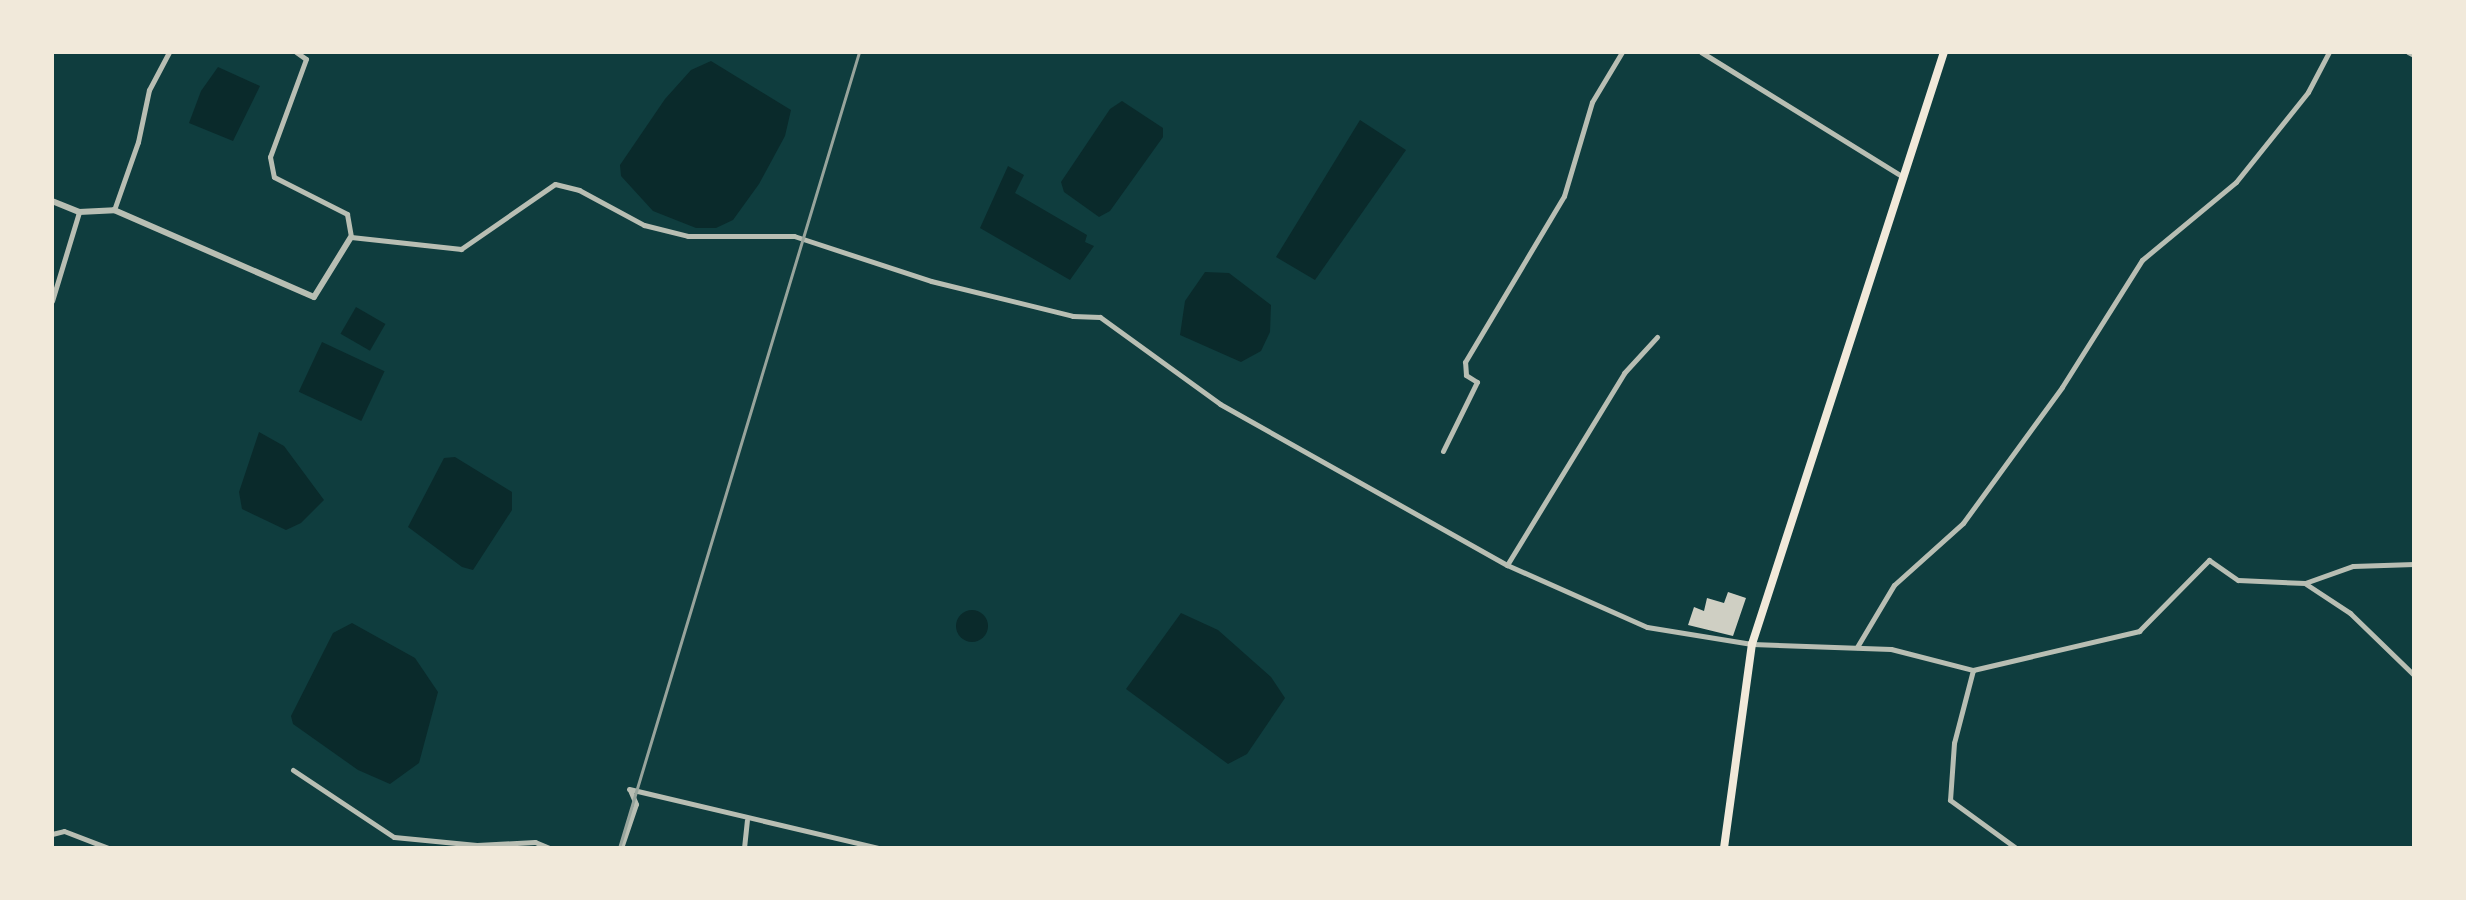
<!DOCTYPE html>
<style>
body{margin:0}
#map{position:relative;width:2466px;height:900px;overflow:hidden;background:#0f3d3e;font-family:"Varela Round",sans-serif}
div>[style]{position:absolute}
.water>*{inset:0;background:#0a2a2b;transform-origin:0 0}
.round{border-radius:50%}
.building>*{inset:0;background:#cfcfc3}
.minor>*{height:5px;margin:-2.5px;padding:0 2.5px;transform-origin:2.5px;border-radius:2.5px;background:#b8beb3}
.tertiary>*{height:6px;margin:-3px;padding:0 3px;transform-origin:3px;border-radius:3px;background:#b8beb3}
.primary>*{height:8px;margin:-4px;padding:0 4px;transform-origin:4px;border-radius:4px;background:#f1e9da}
.rail>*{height:3px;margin:-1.5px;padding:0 1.5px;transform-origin:1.5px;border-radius:1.5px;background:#97a49c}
span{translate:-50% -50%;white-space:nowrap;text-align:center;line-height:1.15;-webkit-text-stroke:7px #f1e9da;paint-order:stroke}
.frame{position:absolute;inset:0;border:54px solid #f1e9da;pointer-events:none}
</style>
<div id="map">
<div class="water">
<div style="clip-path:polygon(711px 61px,791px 110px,785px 136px,759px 184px,733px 220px,716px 228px,696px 228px,653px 211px,621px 176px,620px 165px,665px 99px,691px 70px)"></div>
<div style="clip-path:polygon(218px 67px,260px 86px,233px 141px,189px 123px,201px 91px)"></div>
<div style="clip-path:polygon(1122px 101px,1163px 128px,1163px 137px,1110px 211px,1099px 217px,1064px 192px,1061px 182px,1110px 109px)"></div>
<div style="clip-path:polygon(1360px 120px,1406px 150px,1315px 280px,1276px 257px)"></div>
<div style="clip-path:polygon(1008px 166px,1024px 175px,1015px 193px,1087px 235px,1085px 242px,1094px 246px,1070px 280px,980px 228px)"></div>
<div style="clip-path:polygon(1205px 272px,1229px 273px,1271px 305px,1270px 332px,1261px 351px,1241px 362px,1180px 335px,1185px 301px)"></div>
<div style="left:356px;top:307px;width:34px;height:31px;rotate:30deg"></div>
<div style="left:322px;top:342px;width:69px;height:55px;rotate:25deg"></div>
<div style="clip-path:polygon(259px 432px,284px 446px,324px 500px,301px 523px,286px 530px,242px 509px,239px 492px)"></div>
<div style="clip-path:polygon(455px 457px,512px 492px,512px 510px,473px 570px,462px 567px,408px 527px,444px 458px)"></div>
<div class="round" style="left:956px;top:610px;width:32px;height:32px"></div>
<div style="clip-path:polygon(1181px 613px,1218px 630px,1271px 677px,1285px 698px,1247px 754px,1228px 764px,1126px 689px)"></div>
<div style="clip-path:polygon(352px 623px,415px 658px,438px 692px,419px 763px,390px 784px,358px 770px,293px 724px,291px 716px,333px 633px)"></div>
</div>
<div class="building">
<div style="clip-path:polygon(1728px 592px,1746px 598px,1733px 636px,1688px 625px,1694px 607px,1704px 611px,1707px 598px,1724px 603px)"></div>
</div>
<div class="minor">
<div style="left:296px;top:52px;width:12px;rotate:35deg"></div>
<div style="left:306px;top:59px;width:104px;rotate:110.2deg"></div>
<div style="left:270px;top:157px;width:20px;rotate:79deg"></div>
<div style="left:274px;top:177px;width:82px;rotate:26.9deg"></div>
<div style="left:347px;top:214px;width:23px;rotate:80deg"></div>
<div style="left:351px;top:237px;width:111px;rotate:6.2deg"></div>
<div style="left:461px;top:249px;width:114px;rotate:-34.7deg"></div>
<div style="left:555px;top:184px;width:25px;rotate:14deg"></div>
<div style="left:579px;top:190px;width:74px;rotate:28.3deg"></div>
<div style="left:644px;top:225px;width:45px;rotate:14deg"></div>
<div style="left:688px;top:236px;width:106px"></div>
<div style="left:794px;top:236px;width:144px;rotate:18.2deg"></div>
<div style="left:931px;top:281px;width:146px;rotate:13.8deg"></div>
<div style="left:1073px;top:316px;width:27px;rotate:2deg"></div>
<div style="left:1100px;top:317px;width:148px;rotate:35.9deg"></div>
<div style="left:1220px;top:404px;width:329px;rotate:29.3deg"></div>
<div style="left:1507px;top:565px;width:153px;rotate:23.9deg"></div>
<div style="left:1647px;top:627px;width:106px;rotate:9.2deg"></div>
<div style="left:1752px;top:644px;width:139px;rotate:2.1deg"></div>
<div style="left:1891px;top:649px;width:85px;rotate:14.4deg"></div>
<div style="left:1973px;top:670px;width:171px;rotate:-13.2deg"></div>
<div style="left:2139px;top:631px;width:100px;rotate:-45.4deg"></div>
<div style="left:2209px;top:560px;width:35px;rotate:35deg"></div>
<div style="left:2238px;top:580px;width:67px;rotate:2.6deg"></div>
<div style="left:2305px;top:583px;width:51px;rotate:-19.5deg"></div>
<div style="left:2353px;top:566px;width:61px;rotate:-1.9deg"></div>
<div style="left:1701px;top:52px;width:236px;rotate:31.7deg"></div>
<div style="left:2408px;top:52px;width:7px;rotate:27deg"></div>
<div style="left:114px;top:210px;width:72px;rotate:-70.6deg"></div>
<div style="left:138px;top:142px;width:53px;rotate:-78.1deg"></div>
<div style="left:149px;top:90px;width:43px;rotate:-62.2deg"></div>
<div style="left:52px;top:301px;width:93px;rotate:-73.1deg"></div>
<div style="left:1443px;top:451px;width:77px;rotate:-63.8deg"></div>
<div style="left:1477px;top:382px;width:13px;rotate:-148deg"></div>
<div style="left:1466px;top:375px;width:13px;rotate:-94deg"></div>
<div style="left:1465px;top:362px;width:193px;rotate:-59.2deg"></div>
<div style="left:1564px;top:196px;width:98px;rotate:-73.4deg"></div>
<div style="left:1592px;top:102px;width:58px;rotate:-59deg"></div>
<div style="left:1507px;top:565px;width:225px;rotate:-58.6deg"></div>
<div style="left:1624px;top:373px;width:49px;rotate:-47.5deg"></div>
<div style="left:2306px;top:584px;width:53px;rotate:33.4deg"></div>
<div style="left:2350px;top:613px;width:89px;rotate:44.1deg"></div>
<div style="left:1857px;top:647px;width:72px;rotate:-59.2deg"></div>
<div style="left:1894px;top:585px;width:93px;rotate:-41.9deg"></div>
<div style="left:1963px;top:523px;width:168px;rotate:-53.9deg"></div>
<div style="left:2062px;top:387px;width:150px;rotate:-57.8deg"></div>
<div style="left:2142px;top:260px;width:122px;rotate:-39.7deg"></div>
<div style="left:2236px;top:182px;width:115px;rotate:-51.3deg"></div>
<div style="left:2308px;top:92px;width:45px;rotate:-62.3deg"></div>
<div style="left:1973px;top:670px;width:75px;rotate:104.6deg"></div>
<div style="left:1954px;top:743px;width:57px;rotate:94deg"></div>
<div style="left:1950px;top:800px;width:82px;rotate:36deg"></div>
<div style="left:293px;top:770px;width:121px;rotate:33.6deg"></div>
<div style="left:394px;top:837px;width:83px;rotate:5.5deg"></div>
<div style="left:477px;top:845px;width:58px;rotate:-3deg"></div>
<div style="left:535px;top:842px;width:15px;rotate:23deg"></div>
<div style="left:629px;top:789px;width:256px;rotate:13.3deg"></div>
<div style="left:52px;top:834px;width:12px;rotate:-14deg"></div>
<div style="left:64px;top:831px;width:47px;rotate:21.1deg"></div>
<div style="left:621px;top:848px;width:46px;rotate:-71.2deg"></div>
<div style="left:636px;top:804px;width:15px;rotate:-113deg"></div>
<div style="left:744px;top:848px;width:28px;rotate:-84deg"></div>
</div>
<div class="tertiary">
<div style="left:52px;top:201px;width:29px;rotate:22deg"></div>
<div style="left:79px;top:212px;width:35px;rotate:-3deg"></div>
<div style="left:114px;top:210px;width:218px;rotate:23.5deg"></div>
<div style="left:314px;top:297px;width:70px;rotate:-58.3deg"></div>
</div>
<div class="primary">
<div style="left:1724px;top:848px;width:206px;rotate:-82.2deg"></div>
<div style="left:1752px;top:644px;width:622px;rotate:-72.03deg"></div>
</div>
<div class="rail">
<div style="left:619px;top:848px;width:831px;rotate:-73.22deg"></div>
</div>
<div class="frame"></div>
</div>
